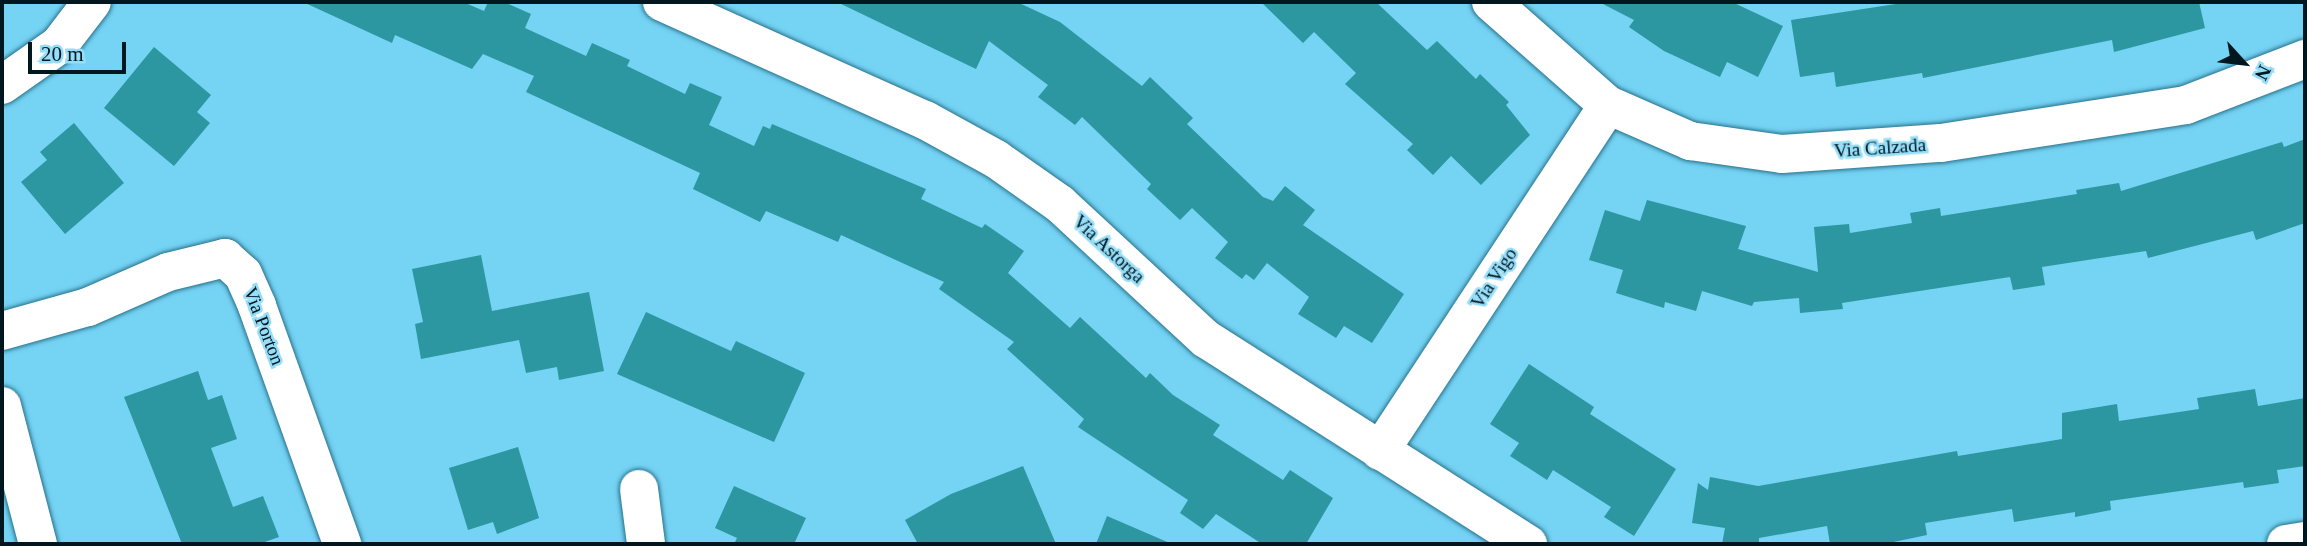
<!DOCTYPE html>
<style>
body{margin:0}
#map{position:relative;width:2307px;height:546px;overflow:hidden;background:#75d3f4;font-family:Georgia,serif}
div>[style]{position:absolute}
.building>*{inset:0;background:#2c97a0}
.roads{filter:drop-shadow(0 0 2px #28728a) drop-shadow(0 0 2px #28728a)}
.minor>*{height:38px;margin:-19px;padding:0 19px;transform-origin:19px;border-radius:19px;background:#fff}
span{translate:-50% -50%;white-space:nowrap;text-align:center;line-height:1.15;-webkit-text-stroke:5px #96ddf8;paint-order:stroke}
.street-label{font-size:19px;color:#001720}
.frame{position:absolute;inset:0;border:4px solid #001720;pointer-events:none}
.north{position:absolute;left:2209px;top:28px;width:70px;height:70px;-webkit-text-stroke:5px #96ddf8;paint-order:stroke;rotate:117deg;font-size:19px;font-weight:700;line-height:28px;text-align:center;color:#001720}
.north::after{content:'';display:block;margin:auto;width:24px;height:32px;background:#001720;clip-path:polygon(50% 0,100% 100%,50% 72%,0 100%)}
.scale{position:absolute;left:28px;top:42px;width:98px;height:32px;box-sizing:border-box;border:4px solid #001720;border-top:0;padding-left:9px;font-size:21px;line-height:24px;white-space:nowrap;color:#001720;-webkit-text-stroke:5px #96ddf8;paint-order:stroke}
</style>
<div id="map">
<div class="building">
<div style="clip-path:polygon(303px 2px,463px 2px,484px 11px,488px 2px,504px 2px,531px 14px,525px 28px,586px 56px,592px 43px,630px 60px,627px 66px,685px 94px,690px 83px,722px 97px,709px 125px,754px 146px,763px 126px,770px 129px,772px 124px,926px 189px,921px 199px,982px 228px,985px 224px,1024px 251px,1008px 273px,1070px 328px,1080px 317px,1146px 378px,1150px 373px,1173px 395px,1220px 425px,1213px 435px,1283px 480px,1290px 470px,1333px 498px,1306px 544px,1262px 544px,1216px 514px,1203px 529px,1180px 513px,1188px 500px,1078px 427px,1084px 419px,1007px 349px,1014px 342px,939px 289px,944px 282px,841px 235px,838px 242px,766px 211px,760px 222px,693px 189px,700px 173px,526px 92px,534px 76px,483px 54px,472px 69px,395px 35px,392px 43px)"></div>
<div style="clip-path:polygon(837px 2px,1017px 2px,1060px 22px,1142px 86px,1150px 77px,1193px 118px,1187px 124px,1263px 197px,1273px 201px,1285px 186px,1315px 210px,1303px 225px,1404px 294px,1372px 343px,1344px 326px,1336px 338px,1298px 314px,1309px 297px,1267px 263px,1254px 280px,1246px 274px,1242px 279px,1215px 258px,1228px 242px,1192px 208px,1180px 220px,1147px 189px,1151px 184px,1082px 117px,1075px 125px,1038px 97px,1048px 85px,989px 41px,976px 69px)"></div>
<div style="clip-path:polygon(1261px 2px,1376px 2px,1427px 50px,1437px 41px,1476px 79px,1480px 74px,1509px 102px,1506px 105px,1530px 135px,1481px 185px,1451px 156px,1433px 175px,1407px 150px,1413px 144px,1345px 84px,1356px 73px,1314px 32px,1303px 43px)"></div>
<div style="clip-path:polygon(1599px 2px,1732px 2px,1783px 26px,1758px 77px,1727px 62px,1720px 77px,1664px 51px,1629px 27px,1634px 20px)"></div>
<div style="clip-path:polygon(1909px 2px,2199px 2px,2205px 28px,2114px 52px,2112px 40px,1923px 78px,1922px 73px,1836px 87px,1834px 72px,1800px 77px,1791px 20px)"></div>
<div style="clip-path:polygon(154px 47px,211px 95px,197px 112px,210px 123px,174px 166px,104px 108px)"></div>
<div style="clip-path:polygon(74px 123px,124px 183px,65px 234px,21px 182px,47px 160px,40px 152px)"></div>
<div style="clip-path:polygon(2305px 139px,2305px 223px,2256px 240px,2253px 231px,2148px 258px,2146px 251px,2042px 267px,2045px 285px,2013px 290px,2010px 277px,1842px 303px,1843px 309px,1800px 313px,1799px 298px,1754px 302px,1752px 306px,1702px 291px,1696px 311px,1665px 302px,1664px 308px,1616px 293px,1623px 270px,1589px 260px,1605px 210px,1640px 221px,1647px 200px,1746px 226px,1738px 249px,1818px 272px,1814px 227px,1849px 224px,1850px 233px,1912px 223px,1910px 213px,1940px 208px,1941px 216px,2077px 194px,2076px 190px,2119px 183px,2121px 191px,2282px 142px,2284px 147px)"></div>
<div style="clip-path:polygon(481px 255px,492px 311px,589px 292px,604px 371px,559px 380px,557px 367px,526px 373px,519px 340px,421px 359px,415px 324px,423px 322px,412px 269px)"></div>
<div style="clip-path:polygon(646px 312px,731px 351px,736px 341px,805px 373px,774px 442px,617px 374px)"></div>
<div style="clip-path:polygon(1529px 364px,1594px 407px,1590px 414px,1676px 469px,1634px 536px,1604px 517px,1611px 507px,1553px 470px,1547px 480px,1510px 456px,1519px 443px,1490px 424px)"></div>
<div style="clip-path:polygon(198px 371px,208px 400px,222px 395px,237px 439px,211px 448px,233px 507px,263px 496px,279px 537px,259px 544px,182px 544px,124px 397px)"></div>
<div style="clip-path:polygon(2255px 389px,2258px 406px,2305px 398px,2305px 466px,2277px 470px,2279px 483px,2244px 488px,2243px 482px,2110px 501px,2111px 510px,2075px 517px,2075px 512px,2014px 522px,2012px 509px,1925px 523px,1927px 535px,1884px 544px,1830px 544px,1827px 526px,1759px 538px,1759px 544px,1722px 544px,1725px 528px,1692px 523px,1698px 483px,1708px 490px,1710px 477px,1758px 486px,1957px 451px,1958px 456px,2062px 439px,2062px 413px,2117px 404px,2119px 421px,2199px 409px,2197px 398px)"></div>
<div style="clip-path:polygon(518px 447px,539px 518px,497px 534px,493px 522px,468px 530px,449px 468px)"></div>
<div style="clip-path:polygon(1023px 466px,1056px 544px,918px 544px,905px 520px,951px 494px)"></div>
<div style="clip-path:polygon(734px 486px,806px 518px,794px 544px,734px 544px,737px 538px,715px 528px)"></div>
<div style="clip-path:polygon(1107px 516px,1172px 544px,1096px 544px)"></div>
</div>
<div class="roads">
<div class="minor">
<div style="left:662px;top:2px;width:288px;rotate:24.2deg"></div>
<div style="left:925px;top:120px;width:81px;rotate:28.8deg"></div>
<div style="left:996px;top:159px;width:78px;rotate:35.1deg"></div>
<div style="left:1060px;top:204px;width:199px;rotate:42.8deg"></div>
<div style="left:1206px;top:339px;width:382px;rotate:32.5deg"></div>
<div style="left:1491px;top:2px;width:156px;rotate:41.4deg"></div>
<div style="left:1608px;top:105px;width:90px;rotate:23.7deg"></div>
<div style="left:1690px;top:141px;width:93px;rotate:8deg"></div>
<div style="left:1782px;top:154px;width:159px;rotate:-4deg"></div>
<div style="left:1941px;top:143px;width:248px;rotate:-8.8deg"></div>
<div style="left:2186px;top:105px;width:128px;rotate:-21.1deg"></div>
<div style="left:2px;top:85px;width:70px;rotate:-35.1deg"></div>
<div style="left:59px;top:45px;width:54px;rotate:-52.5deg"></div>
<div style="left:2px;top:331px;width:89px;rotate:-15.6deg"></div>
<div style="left:88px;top:307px;width:87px;rotate:-23.6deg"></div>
<div style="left:168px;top:272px;width:59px;rotate:-13.8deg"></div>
<div style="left:225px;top:258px;width:24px;rotate:42deg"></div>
<div style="left:243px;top:274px;width:35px;rotate:66deg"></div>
<div style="left:257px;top:306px;width:253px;rotate:70.3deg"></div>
<div style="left:2px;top:406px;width:143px;rotate:75.4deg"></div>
<div style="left:1380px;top:451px;width:414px;rotate:-56.6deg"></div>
<div style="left:639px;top:489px;width:55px;rotate:82.7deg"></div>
<div style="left:2286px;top:544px;width:19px;rotate:-9deg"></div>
</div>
</div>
<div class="street-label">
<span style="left:1880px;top:148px;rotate:-4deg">Via Calzada</span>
<span style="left:1109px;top:249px;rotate:43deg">Via Astorga</span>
<span style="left:1494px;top:278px;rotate:-57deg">Via Vigo</span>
<span style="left:264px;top:326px;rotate:69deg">Via Porton</span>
</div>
<div class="frame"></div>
<div class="north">N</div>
<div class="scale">20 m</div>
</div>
